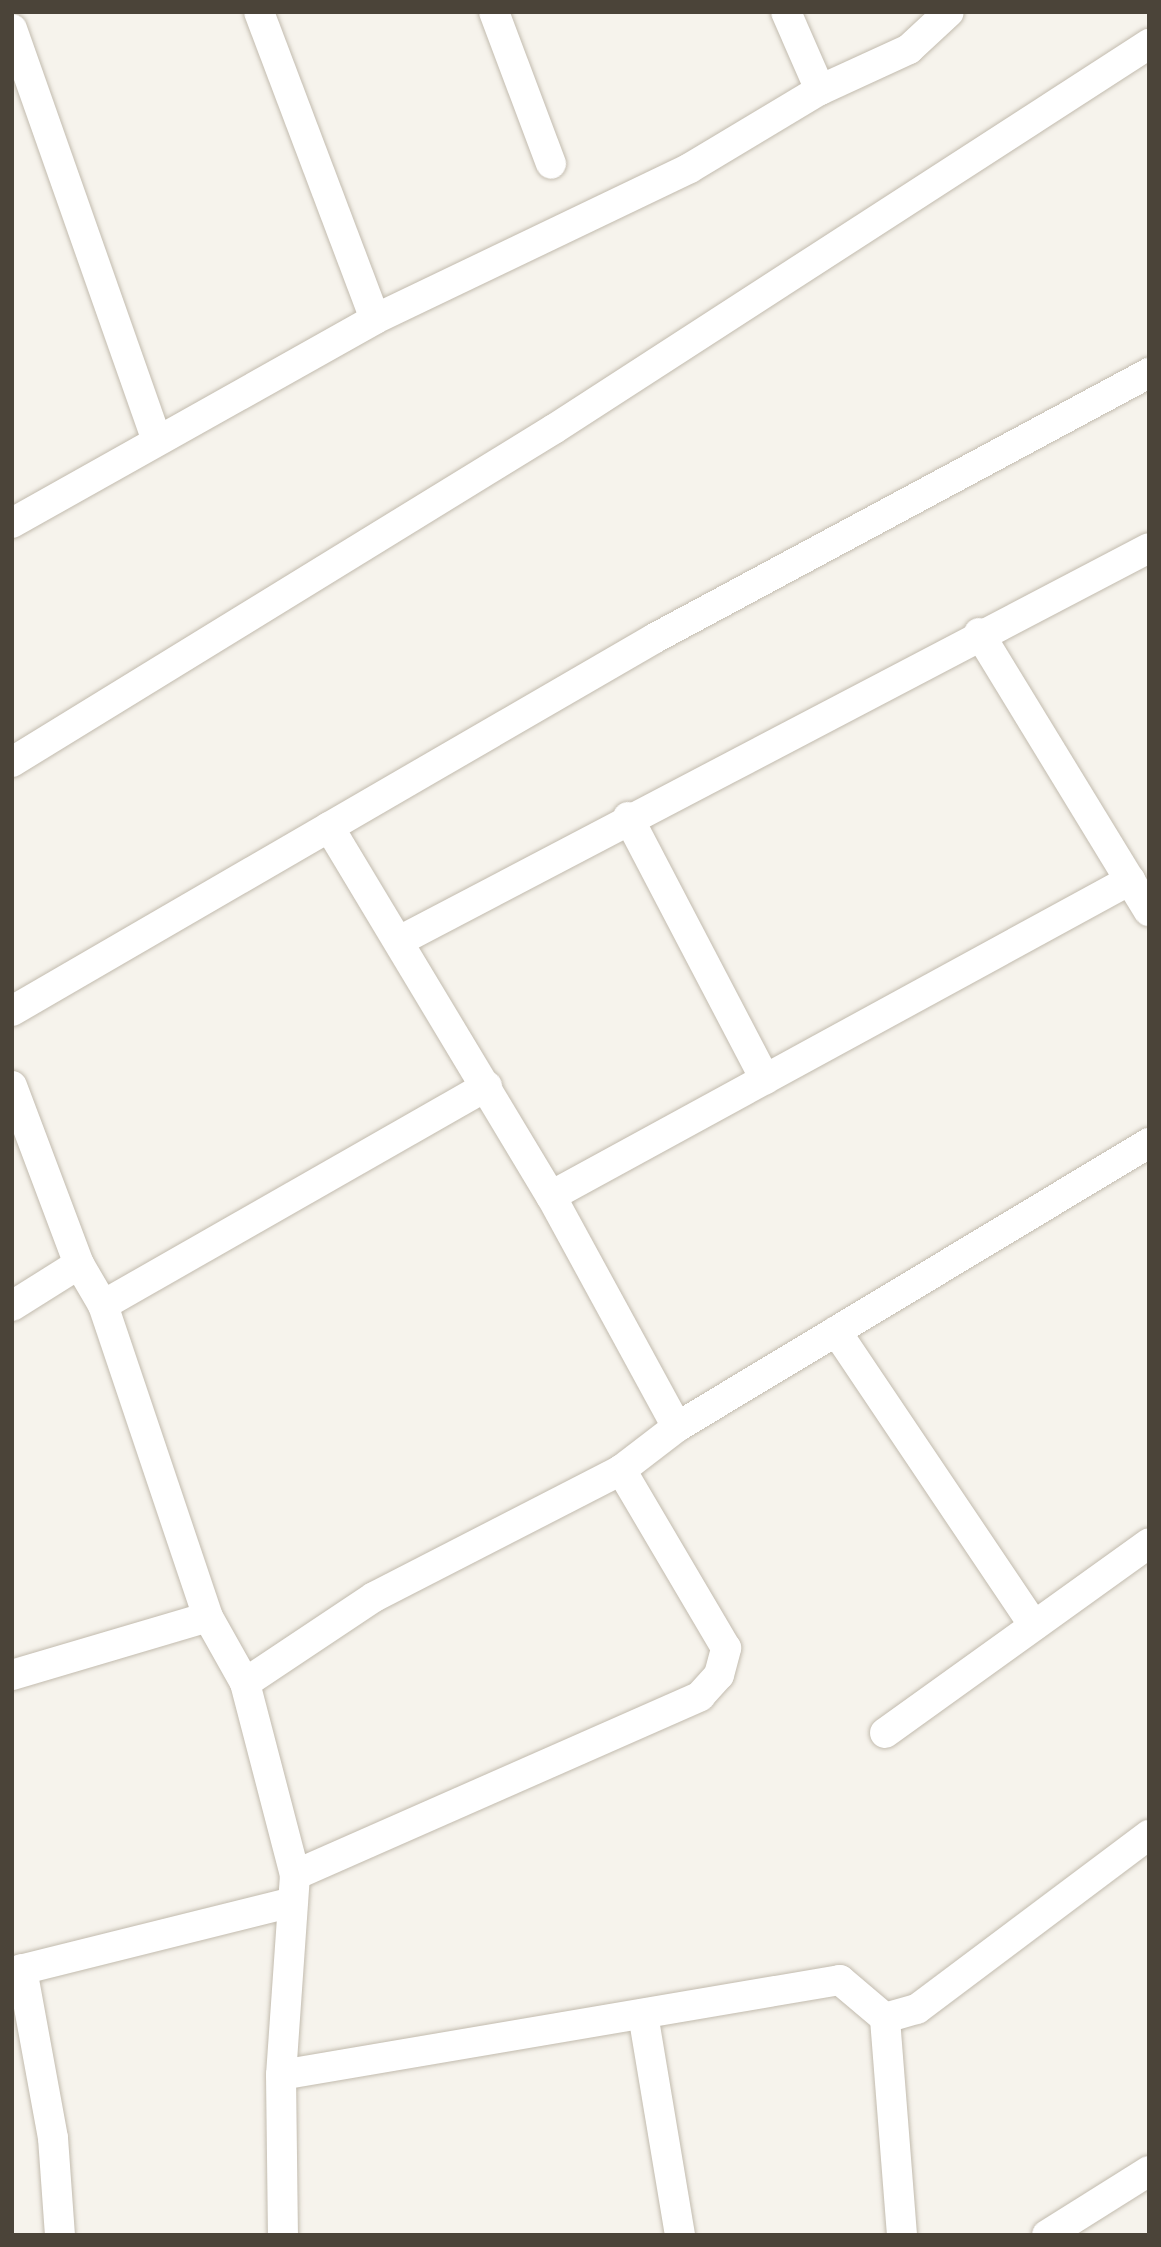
<!DOCTYPE html>
<style>
body{margin:0}
#map{position:relative;width:1161px;height:2247px;overflow:hidden;background:#f6f3ec;font-family:"Archivo Narrow",sans-serif}
div>[style]{position:absolute}
.roads{filter:drop-shadow(0 0 2px #c2bbae) drop-shadow(0 0 2px #c2bbae)}
.street>*{height:30px;margin:-15px;padding:0 15px;transform-origin:15px;border-radius:15px;background:#fff}
span{translate:-50% -50%;white-space:nowrap;text-align:center;line-height:1.15;-webkit-text-stroke:6px #fff;paint-order:stroke}
.frame{position:absolute;inset:0;border:14px solid #4b4439;pointer-events:none}
</style>
<div id="map">
<div class="roads">
<div class="street">
<div style="left:259px;top:12px;width:328px;rotate:69.3deg"></div>
<div style="left:494px;top:12px;width:162px;rotate:69.4deg"></div>
<div style="left:786px;top:12px;width:85px;rotate:66.4deg"></div>
<div style="left:12px;top:29px;width:436px;rotate:70.6deg"></div>
<div style="left:12px;top:523px;width:416px;rotate:-29.3deg"></div>
<div style="left:375px;top:319px;width:349px;rotate:-25.6deg"></div>
<div style="left:690px;top:168px;width:152px;rotate:-31deg"></div>
<div style="left:820px;top:90px;width:98px;rotate:-24.7deg"></div>
<div style="left:909px;top:49px;width:54px;rotate:-42.8deg"></div>
<div style="left:979px;top:633px;width:326px;rotate:58.6deg"></div>
<div style="left:12px;top:762px;width:636px;rotate:-31.57deg"></div>
<div style="left:554px;top:429px;width:709px;rotate:-32.91deg"></div>
<div style="left:628px;top:817px;width:296px;rotate:62.4deg"></div>
<div style="left:329px;top:827px;width:431px;rotate:59deg"></div>
<div style="left:551px;top:1196px;width:263px;rotate:61.4deg"></div>
<div style="left:401px;top:940px;width:844px;rotate:-27.66deg"></div>
<div style="left:12px;top:1011px;width:743px;rotate:-30.12deg"></div>
<div style="left:655px;top:638px;width:561px;rotate:-28.21deg"></div>
<div style="left:12px;top:1086px;width:190px;rotate:69.4deg"></div>
<div style="left:79px;top:1264px;width:48px;rotate:59.7deg"></div>
<div style="left:103px;top:1305px;width:329px;rotate:71.4deg"></div>
<div style="left:208px;top:1617px;width:76px;rotate:60.7deg"></div>
<div style="left:245px;top:1683px;width:198px;rotate:75.4deg"></div>
<div style="left:295px;top:1875px;width:200px;rotate:94deg"></div>
<div style="left:281px;top:2075px;width:160px;rotate:89.3deg"></div>
<div style="left:551px;top:1196px;width:660px;rotate:-28.62deg"></div>
<div style="left:103px;top:1305px;width:442px;rotate:-29.7deg"></div>
<div style="left:12px;top:1306px;width:79px;rotate:-32.1deg"></div>
<div style="left:836px;top:1331px;width:355px;rotate:56.1deg"></div>
<div style="left:12px;top:1675px;width:204px;rotate:-16.5deg"></div>
<div style="left:245px;top:1683px;width:155px;rotate:-33.7deg"></div>
<div style="left:374px;top:1597px;width:278px;rotate:-27.2deg"></div>
<div style="left:621px;top:1470px;width:71px;rotate:-37.5deg"></div>
<div style="left:677px;top:1427px;width:551px;rotate:-31.04deg"></div>
<div style="left:885px;top:1733px;width:325px;rotate:-35.7deg"></div>
<div style="left:295px;top:1875px;width:443px;rotate:-23.8deg"></div>
<div style="left:700px;top:1696px;width:28px;rotate:-48deg"></div>
<div style="left:719px;top:1675px;width:28px;rotate:-75deg"></div>
<div style="left:726px;top:1648px;width:207px;rotate:-120.5deg"></div>
<div style="left:22px;top:1969px;width:172px;rotate:79.6deg"></div>
<div style="left:53px;top:2138px;width:97px;rotate:85.9deg"></div>
<div style="left:12px;top:1972px;width:289px;rotate:-14deg"></div>
<div style="left:643px;top:2014px;width:224px;rotate:80.5deg"></div>
<div style="left:281px;top:2075px;width:567px;rotate:-9.65deg"></div>
<div style="left:840px;top:1980px;width:59px;rotate:40.2deg"></div>
<div style="left:902px;top:2235px;width:218px;rotate:-94.5deg"></div>
<div style="left:885px;top:2018px;width:33px;rotate:-16deg"></div>
<div style="left:917px;top:2009px;width:290px;rotate:-36.9deg"></div>
<div style="left:1047px;top:2235px;width:120px;rotate:-32.1deg"></div>
</div>
</div>
<div class="frame"></div>
</div>
